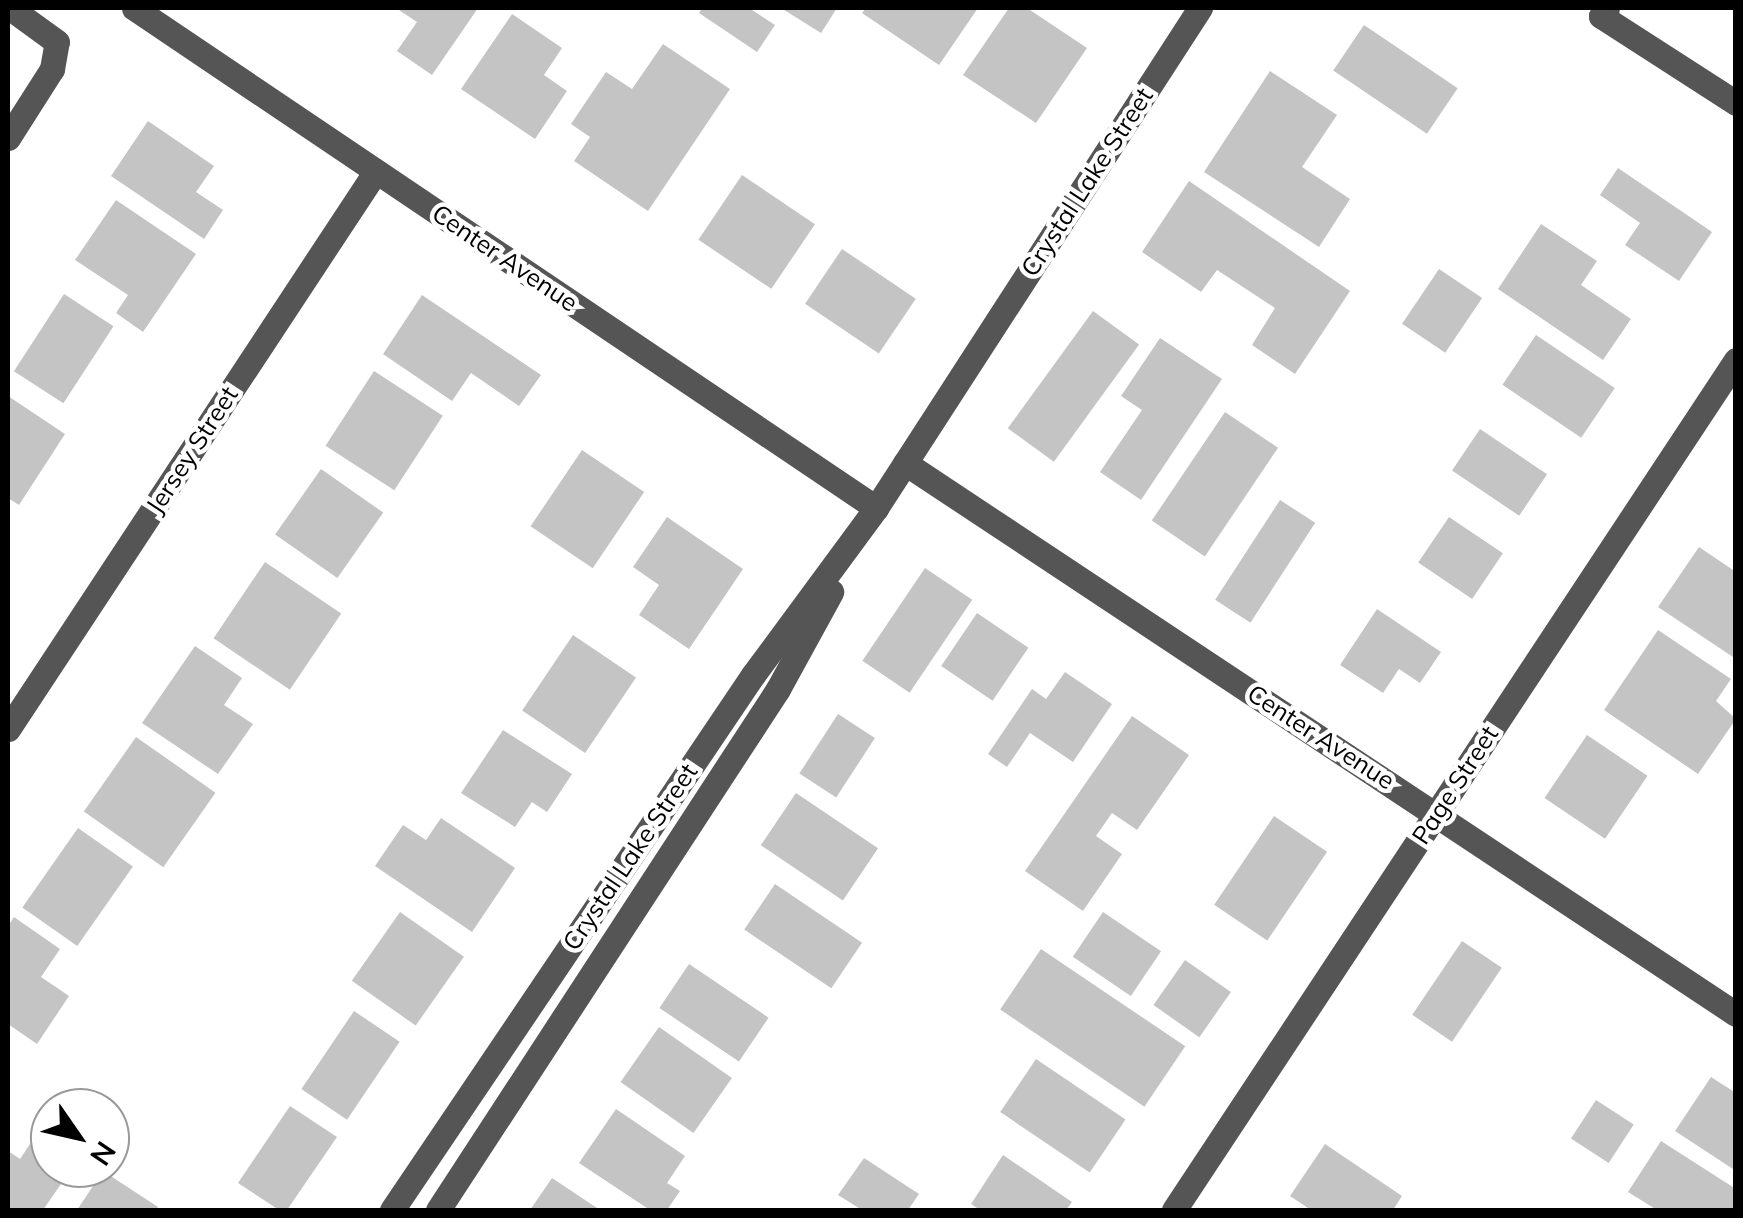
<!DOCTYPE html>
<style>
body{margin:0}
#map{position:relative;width:1743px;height:1218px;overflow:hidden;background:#fff;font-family:Mulish,sans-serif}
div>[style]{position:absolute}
.building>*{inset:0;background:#c4c4c4;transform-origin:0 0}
.minor>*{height:25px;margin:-12.5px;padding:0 12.5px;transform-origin:12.5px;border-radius:12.5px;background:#555}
span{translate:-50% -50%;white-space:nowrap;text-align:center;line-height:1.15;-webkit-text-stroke:9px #fff;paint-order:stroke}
.street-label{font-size:25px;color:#000}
.frame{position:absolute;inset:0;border:10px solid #000;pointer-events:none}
.north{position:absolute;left:30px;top:1088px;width:100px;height:100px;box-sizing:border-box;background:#fff;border:2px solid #999;border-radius:50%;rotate:124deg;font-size:28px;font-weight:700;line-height:40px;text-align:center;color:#000}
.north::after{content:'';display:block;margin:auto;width:35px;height:45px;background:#000;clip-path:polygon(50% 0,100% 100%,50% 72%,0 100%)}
</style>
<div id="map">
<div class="building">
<div style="clip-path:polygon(396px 8px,478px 8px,432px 75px,397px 51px,417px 22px)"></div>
<div style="clip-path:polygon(702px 8px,749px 8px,775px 25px,757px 52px,699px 13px)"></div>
<div style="clip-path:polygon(781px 8px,837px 8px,821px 33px)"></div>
<div style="clip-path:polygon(866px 8px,978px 8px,939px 65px,862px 13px)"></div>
<div style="clip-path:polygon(1009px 8px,1027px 8px,1087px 48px,1036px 123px,963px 75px)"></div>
<div style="clip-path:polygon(512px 14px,562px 48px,544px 75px,567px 91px,535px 139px,461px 89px)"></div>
<div style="left:1364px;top:25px;width:113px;height:55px;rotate:34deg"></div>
<div style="clip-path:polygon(663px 44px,730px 89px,648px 211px,574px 161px,590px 137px,571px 124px,606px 72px,632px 89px)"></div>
<div style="clip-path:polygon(1270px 71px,1337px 115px,1302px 167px,1350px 199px,1319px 247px,1204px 172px)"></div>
<div style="clip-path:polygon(148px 121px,214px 166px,196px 192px,223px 210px,204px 239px,111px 176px)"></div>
<div style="clip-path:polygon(1618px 168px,1712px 232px,1679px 281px,1625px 245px,1640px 223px,1600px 195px)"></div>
<div style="left:742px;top:175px;width:88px;height:78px;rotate:34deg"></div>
<div style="clip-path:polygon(1189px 181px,1350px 291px,1295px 374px,1252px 345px,1275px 308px,1217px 270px,1201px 292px,1142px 252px)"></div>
<div style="clip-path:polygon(116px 200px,196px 254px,143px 332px,116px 313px,128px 295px,75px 260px)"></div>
<div style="clip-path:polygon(1541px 224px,1597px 261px,1581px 285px,1631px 319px,1603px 360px,1498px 289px)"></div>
<div style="left:842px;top:249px;width:89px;height:66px;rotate:34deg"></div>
<div style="left:1439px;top:269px;width:52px;height:66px;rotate:34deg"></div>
<div style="left:64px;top:294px;width:59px;height:92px;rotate:33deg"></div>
<div style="clip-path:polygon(422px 295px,541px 375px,519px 406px,471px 373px,452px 401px,383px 354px)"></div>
<div style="left:1093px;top:311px;width:57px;height:145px;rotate:36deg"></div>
<div style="left:1536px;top:335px;width:95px;height:60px;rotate:34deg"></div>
<div style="clip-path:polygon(1160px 338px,1222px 379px,1141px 500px,1100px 472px,1142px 410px,1121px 396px)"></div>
<div style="left:374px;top:371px;width:82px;height:89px;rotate:33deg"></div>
<div style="clip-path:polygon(8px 396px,65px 434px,19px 505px,8px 498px)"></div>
<div style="left:1225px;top:412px;width:64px;height:131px;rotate:34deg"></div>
<div style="left:1480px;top:429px;width:81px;height:50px;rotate:34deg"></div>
<div style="left:582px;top:450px;width:75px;height:92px;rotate:34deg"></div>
<div style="left:321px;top:469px;width:76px;height:80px;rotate:35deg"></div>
<div style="left:1280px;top:500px;width:42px;height:119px;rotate:33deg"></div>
<div style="clip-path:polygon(667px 517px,743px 569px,689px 649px,639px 615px,659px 585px,633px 567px)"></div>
<div style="left:1449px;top:517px;width:65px;height:55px;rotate:34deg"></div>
<div style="clip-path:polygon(1699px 547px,1736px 572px,1736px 659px,1658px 607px)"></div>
<div style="left:265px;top:562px;width:92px;height:92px;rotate:34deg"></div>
<div style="left:925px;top:568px;width:57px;height:112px;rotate:34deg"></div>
<div style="clip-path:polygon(1377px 609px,1441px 652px,1420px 683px,1399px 669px,1383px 693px,1340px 665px)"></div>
<div style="left:977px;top:613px;width:62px;height:64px;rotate:34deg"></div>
<div style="clip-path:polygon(1658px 630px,1731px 679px,1716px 701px,1736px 719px,1698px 774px,1604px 710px)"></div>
<div style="left:573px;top:635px;width:76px;height:91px;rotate:34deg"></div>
<div style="clip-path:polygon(195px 646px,242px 678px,224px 705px,253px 724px,218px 774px,142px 723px)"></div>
<div style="clip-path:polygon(1065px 672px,1112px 704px,1073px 762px,1030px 733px,1007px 767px,988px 754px,1032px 689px,1046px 699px)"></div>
<div style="left:838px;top:714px;width:44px;height:71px;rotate:33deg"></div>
<div style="clip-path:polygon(1132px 716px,1189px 755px,1137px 830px,1112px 813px,1096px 836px,1122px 854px,1083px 911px,1025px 871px)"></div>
<div style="clip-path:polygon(503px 730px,572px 774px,547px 812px,532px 802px,515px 827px,461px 793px)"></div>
<div style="left:1587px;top:735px;width:73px;height:76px;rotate:34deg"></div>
<div style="left:136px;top:737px;width:97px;height:91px;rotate:35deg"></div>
<div style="left:796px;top:793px;width:99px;height:63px;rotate:34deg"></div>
<div style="left:1274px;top:816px;width:64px;height:107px;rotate:34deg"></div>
<div style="clip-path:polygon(441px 818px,515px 868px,472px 932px,375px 866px,403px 825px,426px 840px)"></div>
<div style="left:78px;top:828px;width:67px;height:97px;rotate:35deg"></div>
<div style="left:775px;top:884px;width:105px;height:55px;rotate:34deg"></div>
<div style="left:400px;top:912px;width:78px;height:84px;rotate:35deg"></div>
<div style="left:1103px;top:912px;width:70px;height:54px;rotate:34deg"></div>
<div style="clip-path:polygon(14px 917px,60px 949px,41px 977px,69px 996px,37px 1044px,8px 1024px,8px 926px)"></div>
<div style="left:1462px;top:941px;width:48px;height:89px;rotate:34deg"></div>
<div style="left:1041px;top:949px;width:174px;height:73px;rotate:34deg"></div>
<div style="left:1185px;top:960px;width:56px;height:55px;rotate:35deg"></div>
<div style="left:689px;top:964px;width:96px;height:53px;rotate:34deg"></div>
<div style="left:354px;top:1011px;width:55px;height:94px;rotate:34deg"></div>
<div style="left:659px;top:1027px;width:89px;height:67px;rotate:35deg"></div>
<div style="left:1036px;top:1059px;width:108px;height:64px;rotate:34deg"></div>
<div style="clip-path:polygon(1711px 1077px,1736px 1093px,1736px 1171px,1675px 1131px)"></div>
<div style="left:1596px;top:1100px;width:45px;height:46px;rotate:33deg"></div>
<div style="clip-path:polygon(290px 1106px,337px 1137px,287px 1210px,279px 1210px,238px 1183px)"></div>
<div style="clip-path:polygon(616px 1109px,685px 1156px,667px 1183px,680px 1191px,667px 1210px,650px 1210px,579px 1163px)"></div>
<div style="clip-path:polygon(1661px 1141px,1736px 1189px,1736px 1210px,1657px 1210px,1628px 1192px)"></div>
<div style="clip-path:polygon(30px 1144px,50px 1157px,50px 1168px,70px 1171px,43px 1210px,8px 1210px,8px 1151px,20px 1159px)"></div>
<div style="clip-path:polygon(1325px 1144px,1402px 1196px,1393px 1210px,1311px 1210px,1290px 1196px)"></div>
<div style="clip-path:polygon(1003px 1155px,1072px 1202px,1066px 1210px,980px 1210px,971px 1204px)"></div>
<div style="clip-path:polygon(864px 1158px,919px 1194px,908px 1210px,862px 1210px,838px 1195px)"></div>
<div style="clip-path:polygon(103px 1171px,158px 1207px,156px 1210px,77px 1210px)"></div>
<div style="clip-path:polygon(552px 1178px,600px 1210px,530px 1210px)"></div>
</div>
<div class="minor">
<div style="left:134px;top:8px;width:895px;rotate:33.97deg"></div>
<div style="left:1607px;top:8px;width:10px;rotate:127deg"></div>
<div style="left:1601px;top:16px;width:161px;rotate:32.8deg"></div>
<div style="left:8px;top:138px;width:82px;rotate:-57.5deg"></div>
<div style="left:52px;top:69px;width:27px;rotate:-80deg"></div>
<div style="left:57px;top:42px;width:58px;rotate:-144.1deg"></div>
<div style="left:905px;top:463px;width:997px;rotate:33.55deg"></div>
<div style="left:8px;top:729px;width:668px;rotate:-56.6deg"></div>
<div style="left:392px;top:1210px;width:645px;rotate:-55.99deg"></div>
<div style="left:753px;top:675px;width:207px;rotate:-53.6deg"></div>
<div style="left:876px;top:508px;width:596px;rotate:-57.06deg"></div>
<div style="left:438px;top:1210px;width:622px;rotate:-56.87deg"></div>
<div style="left:778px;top:689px;width:111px;rotate:-61.3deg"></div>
<div style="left:1174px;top:1210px;width:1019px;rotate:-56.53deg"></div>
</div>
<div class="street-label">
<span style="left:1087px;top:182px;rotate:-57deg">Crystal Lake Street</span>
<span style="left:505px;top:258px;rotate:34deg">Center Avenue</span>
<span style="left:192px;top:450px;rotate:-57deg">Jersey Street</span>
<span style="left:1321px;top:737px;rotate:33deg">Center Avenue</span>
<span style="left:1455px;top:785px;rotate:-57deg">Page Street</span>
<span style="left:630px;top:857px;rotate:-56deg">Crystal Lake Street</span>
</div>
<div class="frame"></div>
<div class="north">N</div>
</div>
